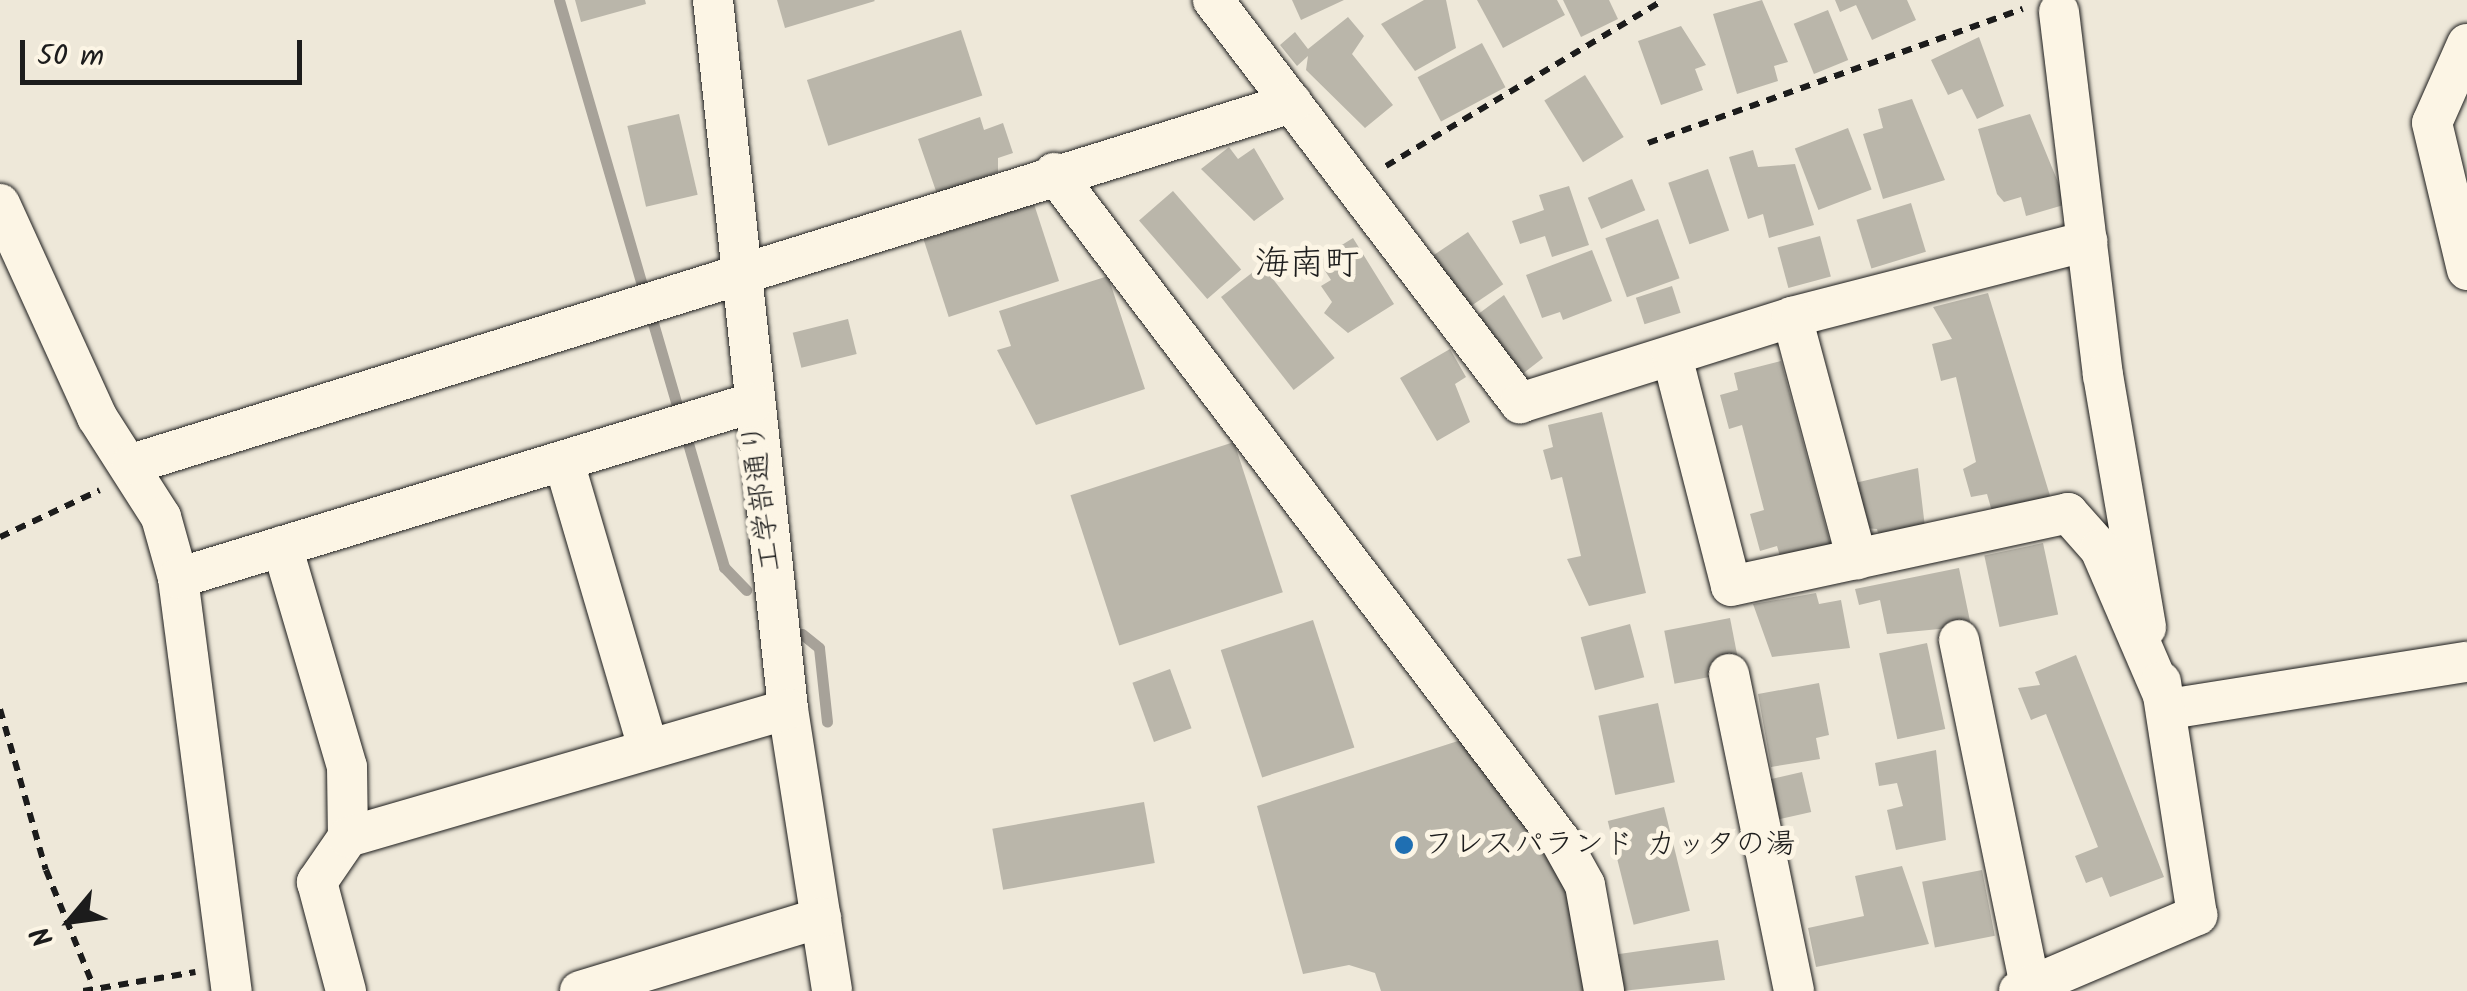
<!DOCTYPE html>
<meta charset="utf-8">
<style>
body{margin:0}
#map{position:relative;width:2467px;height:991px;overflow:hidden;background:#eee8d9;font-family:Kalam,"Klee One",sans-serif}
div>[style]{position:absolute}
.stream>*{height:11px;margin:-5.5px;padding:0 5.5px;transform-origin:5.5px;border-radius:5.5px;background:#a7a299}
.building>*{inset:0;background:#bab6aa;transform-origin:0 0}
.path>*{height:6px;margin-top:-3px;transform-origin:0;background:repeating-linear-gradient(90deg,#1c1c1c 0 10px,transparent 0 18px)}
.roads{filter:drop-shadow(0 0 2px #1c1c1c) drop-shadow(0 0 2px #1c1c1c)}
.minor>*{height:40px;margin:-20px;padding:0 20px;transform-origin:20px;border-radius:20px;background:#fcf5e5}
.dots>*{width:28px;height:28px;translate:-50% -50%;box-sizing:border-box;border:5px solid #fcf5e5;border-radius:50%}
span{translate:-50% -50%;white-space:nowrap;text-align:center;line-height:1.15;-webkit-text-stroke:10px #fcf5e5;paint-order:stroke}
.street-label{font-size:30px;color:#1c1c1c}
.poi-label{font-size:30px;color:#1c1c1c}
.left{translate:0 -50%;text-align:left}
.quarter-label{font-size:35px;color:#1c1c1c}
.north{position:absolute;left:20px;top:871px;width:100px;height:100px;-webkit-text-stroke:8px #fcf5e5;paint-order:stroke;rotate:241deg;font-size:28px;font-weight:700;line-height:40px;text-align:center;color:#1c1c1c}
.north::after{content:'';display:block;margin:auto;width:35px;height:45px;background:#1c1c1c;clip-path:polygon(50% 0,100% 100%,50% 72%,0 100%)}
.scale{position:absolute;left:20px;top:40px;width:282px;height:45px;box-sizing:border-box;border:5px solid #1c1c1c;border-top:0;padding-left:12px;font-size:30px;line-height:35px;white-space:nowrap;color:#1c1c1c;-webkit-text-stroke:8px #fcf5e5;paint-order:stroke}
</style>
<div id="map">
<div class="stream">
<div style="left:559px;top:0;width:591px;rotate:73.77deg"></div>
<div style="left:724px;top:567px;width:32px;rotate:46deg"></div>
<div style="left:802px;top:634px;width:22px;rotate:39deg"></div>
<div style="left:819px;top:648px;width:74px;rotate:83.8deg"></div>
</div>
<div class="building">
<div style="clip-path:polygon(575px 0,645px 0,646px 4px,581px 22px)"></div>
<div style="clip-path:polygon(777px 0,874px 0,875px 1px,785px 28px)"></div>
<div style="clip-path:polygon(1292px 0,1344px 0,1301px 20px)"></div>
<div style="clip-path:polygon(1424px 0,1446px 0,1456px 48px,1415px 71px,1381px 24px)"></div>
<div style="clip-path:polygon(1477px 0,1557px 0,1565px 15px,1503px 48px)"></div>
<div style="clip-path:polygon(1563px 0,1609px 0,1618px 19px,1581px 37px)"></div>
<div style="clip-path:polygon(1762px 0,1788px 62px,1774px 66px,1778px 81px,1737px 94px,1713px 14px)"></div>
<div style="clip-path:polygon(1835px 0,1907px 0,1916px 20px,1872px 40px,1856px 5px,1840px 12px)"></div>
<div style="left:1828px;top:10px;width:54px;height:37px;rotate:68deg"></div>
<div style="clip-path:polygon(1348px 17px,1364px 36px,1352px 54px,1393px 105px,1365px 128px,1306px 70px,1308px 56px,1297px 66px,1280px 45px,1295px 32px,1308px 49px)"></div>
<div style="clip-path:polygon(1681px 26px,1706px 65px,1695px 69px,1703px 90px,1661px 105px,1638px 41px)"></div>
<div style="left:961px;top:30px;width:69px;height:162px;rotate:72deg"></div>
<div style="clip-path:polygon(1979px 37px,2004px 106px,1977px 119px,1962px 89px,1948px 95px,1931px 60px)"></div>
<div style="left:1482px;top:43px;width:50px;height:73px;rotate:62deg"></div>
<div style="left:1585px;top:75px;width:73px;height:48px;rotate:58deg"></div>
<div style="clip-path:polygon(1912px 99px,1945px 180px,1883px 199px,1863px 134px,1883px 128px,1878px 109px)"></div>
<div style="left:679px;top:114px;width:83px;height:53px;rotate:77deg"></div>
<div style="clip-path:polygon(2030px 114px,2067px 204px,2026px 216px,2021px 197px,2004px 202px,1997px 194px,1978px 129px)"></div>
<div style="clip-path:polygon(980px 117px,984px 130px,1003px 123px,1013px 153px,998px 158px,998px 172px,937px 194px,918px 139px)"></div>
<div style="left:1848px;top:128px;width:66px;height:57px;rotate:69deg"></div>
<div style="clip-path:polygon(1229px 147px,1238px 159px,1254px 148px,1284px 199px,1254px 221px,1201px 169px)"></div>
<div style="clip-path:polygon(1753px 150px,1758px 167px,1795px 164px,1814px 225px,1769px 238px,1763px 214px,1748px 219px,1729px 157px)"></div>
<div style="left:1708px;top:169px;width:65px;height:42px;rotate:71deg"></div>
<div style="left:1632px;top:179px;width:34px;height:48px;rotate:67deg"></div>
<div style="clip-path:polygon(1569px 186px,1589px 245px,1552px 257px,1545px 236px,1520px 244px,1512px 221px,1544px 210px,1539px 195px)"></div>
<div style="left:1173px;top:191px;width:104px;height:45px;rotate:49deg"></div>
<div style="left:1911px;top:203px;width:51px;height:57px;rotate:73deg"></div>
<div style="left:1034px;top:204px;width:81px;height:116px;rotate:72deg"></div>
<div style="left:1658px;top:219px;width:63px;height:56px;rotate:70deg"></div>
<div style="left:1468px;top:232px;width:63px;height:47px;rotate:56deg"></div>
<div style="left:1820px;top:236px;width:42px;height:44px;rotate:75deg"></div>
<div style="clip-path:polygon(1353px 238px,1394px 304px,1348px 333px,1324px 313px,1332px 302px,1321px 286px,1331px 280px,1318px 260px)"></div>
<div style="clip-path:polygon(1592px 250px,1612px 301px,1563px 320px,1560px 312px,1542px 318px,1526px 275px)"></div>
<div style="left:1262px;top:265px;width:118px;height:52px;rotate:52deg"></div>
<div style="clip-path:polygon(1108px 276px,1145px 389px,1036px 425px,997px 350px,1011px 346px,999px 311px)"></div>
<div style="left:1672px;top:286px;width:28px;height:38px;rotate:72deg"></div>
<div style="clip-path:polygon(1988px 293px,2051px 499px,1993px 515px,1987px 494px,1971px 497px,1963px 469px,1976px 462px,1956px 377px,1941px 381px,1932px 344px,1952px 339px,1933px 307px)"></div>
<div style="clip-path:polygon(1504px 295px,1543px 358px,1511px 383px,1466px 323px)"></div>
<div style="left:848px;top:319px;width:36px;height:57px;rotate:76deg"></div>
<div style="clip-path:polygon(1450px 349px,1466px 377px,1455px 384px,1470px 422px,1437px 441px,1400px 378px)"></div>
<div style="clip-path:polygon(1781px 361px,1832px 550px,1782px 563px,1777px 546px,1760px 551px,1750px 514px,1764px 510px,1742px 425px,1729px 429px,1720px 395px,1738px 390px,1734px 373px)"></div>
<div style="clip-path:polygon(1602px 412px,1646px 593px,1589px 606px,1567px 559px,1581px 556px,1562px 477px,1551px 480px,1543px 450px,1553px 447px,1548px 425px)"></div>
<div style="left:1234px;top:442px;width:158px;height:172px;rotate:72deg"></div>
<div style="clip-path:polygon(1918px 468px,1926px 536px,1882px 547px,1877px 529px,1865px 528px,1855px 483px)"></div>
<div style="left:2043px;top:543px;width:73px;height:60px;rotate:78deg"></div>
<div style="clip-path:polygon(1959px 568px,1971px 626px,1887px 634px,1880px 600px,1859px 605px,1855px 589px)"></div>
<div style="clip-path:polygon(1816px 593px,1819px 604px,1841px 600px,1850px 648px,1772px 657px,1753px 604px)"></div>
<div style="left:1730px;top:618px;width:54px;height:67px;rotate:79deg"></div>
<div style="left:1313px;top:620px;width:134px;height:97px;rotate:72deg"></div>
<div style="left:1630px;top:624px;width:55px;height:51px;rotate:75deg"></div>
<div style="left:1927px;top:643px;width:88px;height:49px;rotate:78deg"></div>
<div style="clip-path:polygon(2076px 655px,2164px 877px,2110px 897px,2102px 877px,2086px 883px,2075px 856px,2098px 847px,2046px 714px,2031px 720px,2018px 688px,2040px 685px,2035px 672px)"></div>
<div style="left:1170px;top:669px;width:63px;height:40px;rotate:70deg"></div>
<div style="clip-path:polygon(1819px 683px,1829px 735px,1816px 738px,1820px 759px,1771px 767px,1758px 694px)"></div>
<div style="left:1658px;top:703px;width:81px;height:61px;rotate:78deg"></div>
<div style="clip-path:polygon(1461px 740px,1568px 883px,1586px 991px,1381px 991px,1375px 973px,1349px 965px,1303px 974px,1257px 806px)"></div>
<div style="clip-path:polygon(1936px 750px,1946px 840px,1896px 850px,1887px 810px,1903px 806px,1897px 783px,1879px 786px,1875px 763px)"></div>
<div style="left:1802px;top:772px;width:41px;height:38px;rotate:77deg"></div>
<div style="left:1144px;top:802px;width:62px;height:154px;rotate:80deg"></div>
<div style="left:1664px;top:807px;width:107px;height:58px;rotate:76deg"></div>
<div style="clip-path:polygon(1902px 866px,1929px 944px,1816px 967px,1808px 928px,1864px 916px,1855px 876px)"></div>
<div style="left:1982px;top:870px;width:67px;height:61px;rotate:79deg"></div>
<div style="clip-path:polygon(1718px 940px,1725px 980px,1622px 991px,1612px 955px)"></div>
</div>
<div class="path">
<div style="left:1648px;top:143px;width:398px;rotate:-19.7deg"></div>
<div style="left:1386px;top:166px;width:323px;rotate:-30.9deg"></div>
<div style="left:0;top:537px;width:110px;rotate:-25.2deg"></div>
<div style="left:0;top:709px;width:167px;rotate:74.1deg"></div>
<div style="left:46px;top:870px;width:124px;rotate:67.8deg"></div>
<div style="left:83px;top:991px;width:114px;rotate:-9.6deg"></div>
</div>
<div class="roads">
<div class="minor">
<div style="left:713px;top:0;width:713px;rotate:83.96deg"></div>
<div style="left:788px;top:709px;width:285px;rotate:81.1deg"></div>
<div style="left:1213px;top:0;width:507px;rotate:52.7deg"></div>
<div style="left:1520px;top:403px;width:285px;rotate:-17.5deg"></div>
<div style="left:1792px;top:317px;width:305px;rotate:-14.4deg"></div>
<div style="left:2059px;top:12px;width:366px;rotate:83.1deg"></div>
<div style="left:2103px;top:375px;width:256px;rotate:80.3deg"></div>
<div style="left:2467px;top:44px;width:86px;rotate:113.9deg"></div>
<div style="left:2432px;top:123px;width:151px;rotate:76.6deg"></div>
<div style="left:1054px;top:173px;width:837px;rotate:52.82deg"></div>
<div style="left:1560px;top:840px;width:51px;rotate:60.9deg"></div>
<div style="left:1585px;top:885px;width:108px;rotate:79.8deg"></div>
<div style="left:0;top:204px;width:234px;rotate:65.5deg"></div>
<div style="left:97px;top:417px;width:119px;rotate:57.4deg"></div>
<div style="left:161px;top:517px;width:63px;rotate:74.4deg"></div>
<div style="left:178px;top:578px;width:417px;rotate:82.6deg"></div>
<div style="left:1792px;top:317px;width:251px;rotate:75deg"></div>
<div style="left:1672px;top:356px;width:237px;rotate:75.6deg"></div>
<div style="left:1731px;top:586px;width:345px;rotate:-12.2deg"></div>
<div style="left:2068px;top:513px;width:48px;rotate:48.4deg"></div>
<div style="left:2100px;top:549px;width:174px;rotate:66.7deg"></div>
<div style="left:2169px;top:709px;width:302px;rotate:-9deg"></div>
<div style="left:564px;top:462px;width:298px;rotate:73.6deg"></div>
<div style="left:132px;top:464px;width:1215px;rotate:-17.29deg"></div>
<div style="left:282px;top:546px;width:230px;rotate:73.6deg"></div>
<div style="left:347px;top:767px;width:70px;rotate:89.2deg"></div>
<div style="left:348px;top:837px;width:55px;rotate:124.6deg"></div>
<div style="left:317px;top:882px;width:113px;rotate:75.1deg"></div>
<div style="left:178px;top:578px;width:600px;rotate:-16.96deg"></div>
<div style="left:1959px;top:640px;width:358px;rotate:78.4deg"></div>
<div style="left:1729px;top:674px;width:324px;rotate:78.4deg"></div>
<div style="left:348px;top:837px;width:458px;rotate:-16.2deg"></div>
<div style="left:580px;top:991px;width:252px;rotate:-16.9deg"></div>
<div style="left:2019px;top:991px;width:194px;rotate:-23.1deg"></div>
<div style="left:2197px;top:915px;width:236px;rotate:-98.8deg"></div>
</div>
</div>
<div class="dots">
<div style="left:1404px;top:845px;background:#1f6fb2"></div>
</div>
<div class="street-label">
<span style="left:763px;top:497px;rotate:-97deg">工学部通り</span>
</div>
<div class="poi-label">
<span class="left" style="left:1424px;top:845px">フレスパランド カッタの湯</span>
</div>
<div class="quarter-label">
<span style="left:1307px;top:265px">海南町</span>
</div>
<div class="north">N</div>
<div class="scale">50 m</div>
</div>
